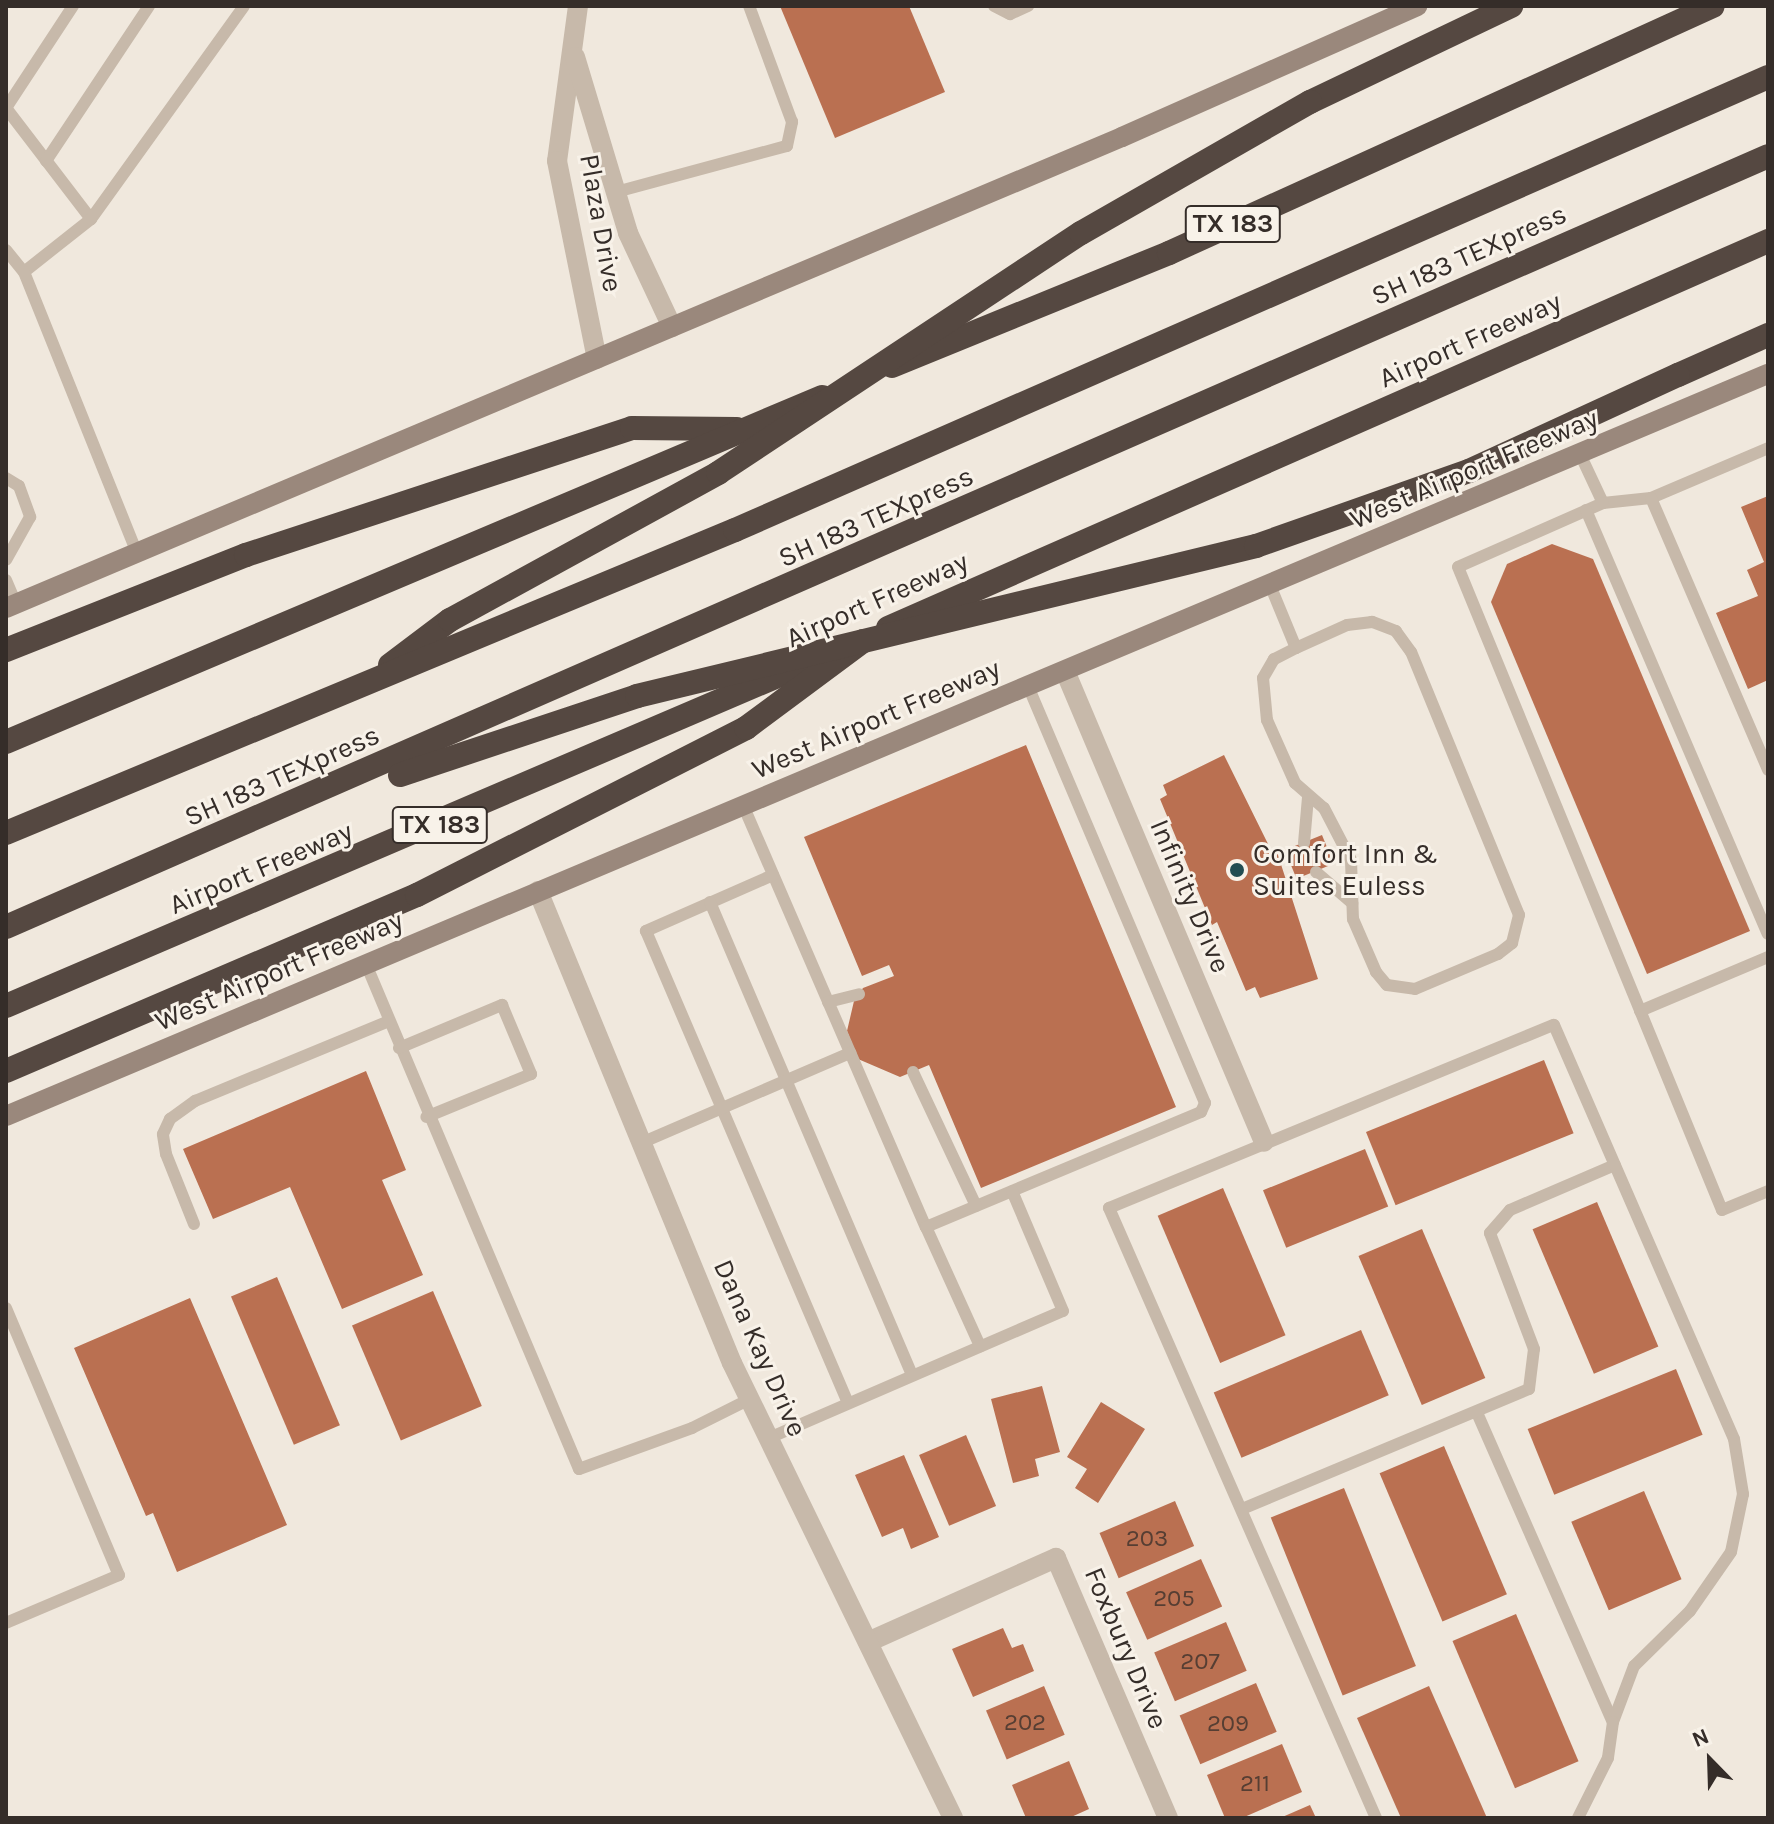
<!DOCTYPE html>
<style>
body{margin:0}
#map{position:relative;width:1774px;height:1824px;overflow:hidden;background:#f0e8dd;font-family:Karla,sans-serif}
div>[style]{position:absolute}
.building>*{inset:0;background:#ba7051;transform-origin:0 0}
.service>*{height:12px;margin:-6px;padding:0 6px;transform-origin:6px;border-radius:6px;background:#c7b9aa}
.minor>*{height:20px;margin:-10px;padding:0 10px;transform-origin:10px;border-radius:10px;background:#c7b9aa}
.tertiary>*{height:20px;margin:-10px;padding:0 10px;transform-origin:10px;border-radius:10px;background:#c7b9aa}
.secondary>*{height:20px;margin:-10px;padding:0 10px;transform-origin:10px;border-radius:10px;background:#9a887c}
.motorway>*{height:24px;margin:-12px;padding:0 12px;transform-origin:12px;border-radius:12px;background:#554841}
.motorway-bridge>*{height:24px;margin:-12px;padding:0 12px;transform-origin:12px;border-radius:12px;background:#554841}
.dots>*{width:22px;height:22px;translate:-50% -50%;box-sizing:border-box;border:4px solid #f8f2e9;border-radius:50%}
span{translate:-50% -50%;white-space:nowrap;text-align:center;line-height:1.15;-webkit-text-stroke:6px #f8f2e9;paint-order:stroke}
.number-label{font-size:24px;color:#563e33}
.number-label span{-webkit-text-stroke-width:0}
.shield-label span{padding:2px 6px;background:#f8f2e9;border:2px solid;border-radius:6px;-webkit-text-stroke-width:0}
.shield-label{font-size:26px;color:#352d29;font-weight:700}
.street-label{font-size:28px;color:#352d29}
.poi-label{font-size:28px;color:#352d29}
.left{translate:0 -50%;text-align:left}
.frame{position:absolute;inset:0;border:8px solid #352d29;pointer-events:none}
.north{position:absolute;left:1670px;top:1720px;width:80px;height:80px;-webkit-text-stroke:6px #f8f2e9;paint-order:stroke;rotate:337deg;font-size:22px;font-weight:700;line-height:32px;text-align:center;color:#352d29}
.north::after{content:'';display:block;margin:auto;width:28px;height:36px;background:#352d29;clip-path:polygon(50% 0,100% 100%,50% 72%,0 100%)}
</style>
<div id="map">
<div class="building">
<div style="clip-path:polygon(780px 6px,909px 6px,945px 92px,835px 138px)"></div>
<div style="clip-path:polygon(1768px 496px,1768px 680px,1748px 689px,1716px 613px,1758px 596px,1747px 570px,1764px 562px,1741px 507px)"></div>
<div style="clip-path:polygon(1552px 544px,1593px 559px,1750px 931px,1647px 974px,1491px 602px,1507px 564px)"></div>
<div style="clip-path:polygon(1026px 745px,1176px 1107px,981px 1188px,929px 1065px,900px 1077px,858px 1059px,847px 1031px,854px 1001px,863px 988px,894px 976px,889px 965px,862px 976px,804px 837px)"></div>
<div style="clip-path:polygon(1224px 755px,1273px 854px,1277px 852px,1318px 979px,1260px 998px,1255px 987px,1246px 991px,1217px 922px,1212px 925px,1160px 799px,1167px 795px,1163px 785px)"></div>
<div style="left:1322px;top:835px;width:31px;height:40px;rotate:68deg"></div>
<div style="left:1544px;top:1060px;width:79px;height:192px;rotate:68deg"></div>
<div style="clip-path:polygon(366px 1071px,406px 1170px,382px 1180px,423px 1275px,342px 1309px,290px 1187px,213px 1219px,183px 1149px)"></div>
<div style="left:1365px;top:1149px;width:62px;height:110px;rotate:68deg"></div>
<div style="left:1223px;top:1188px;width:160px;height:71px;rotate:67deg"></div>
<div style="left:1597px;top:1202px;width:157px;height:70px;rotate:67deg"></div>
<div style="left:1422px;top:1229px;width:162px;height:69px;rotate:67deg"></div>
<div style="left:277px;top:1277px;width:161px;height:50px;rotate:67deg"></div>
<div style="left:433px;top:1291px;width:125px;height:88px;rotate:67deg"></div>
<div style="clip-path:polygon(190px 1298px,287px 1525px,177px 1572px,153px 1513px,146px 1516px,74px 1348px)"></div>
<div style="left:1361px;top:1330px;width:71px;height:160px;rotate:67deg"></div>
<div style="left:1676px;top:1369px;width:71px;height:160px;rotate:68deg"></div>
<div style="clip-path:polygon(1042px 1386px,1060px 1452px,1035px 1459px,1039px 1476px,1013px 1483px,991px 1399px)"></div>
<div style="clip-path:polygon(1101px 1402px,1145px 1429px,1098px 1503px,1075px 1488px,1087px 1469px,1067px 1457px)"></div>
<div style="left:966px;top:1435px;width:77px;height:51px;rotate:67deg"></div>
<div style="left:1444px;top:1446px;width:161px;height:70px;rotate:67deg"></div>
<div style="clip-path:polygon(904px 1455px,939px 1537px,911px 1549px,903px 1528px,882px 1537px,855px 1475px)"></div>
<div style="left:1344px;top:1488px;width:192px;height:79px;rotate:68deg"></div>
<div style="left:1644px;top:1491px;width:96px;height:79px;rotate:67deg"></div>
<div style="left:1175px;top:1501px;width:49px;height:82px;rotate:67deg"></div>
<div style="left:1201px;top:1559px;width:52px;height:82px;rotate:66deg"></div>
<div style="left:1516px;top:1614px;width:160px;height:69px;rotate:67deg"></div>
<div style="left:1226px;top:1622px;width:53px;height:78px;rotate:67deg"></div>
<div style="clip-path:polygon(1003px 1628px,1012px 1648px,1023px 1644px,1034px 1671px,973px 1697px,952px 1649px)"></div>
<div style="left:1256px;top:1683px;width:53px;height:83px;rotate:67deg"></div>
<div style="left:1044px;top:1686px;width:53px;height:63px;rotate:67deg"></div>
<div style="clip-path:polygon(1429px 1686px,1487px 1818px,1401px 1818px,1357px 1718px)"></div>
<div style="clip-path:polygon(1282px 1744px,1302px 1792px,1242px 1818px,1225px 1818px,1207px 1775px)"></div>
<div style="clip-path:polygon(1069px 1761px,1089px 1809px,1069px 1818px,1026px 1818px,1012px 1785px)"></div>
<div style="clip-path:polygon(1310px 1805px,1316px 1818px,1280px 1818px)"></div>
</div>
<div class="service">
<div style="left:994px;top:6px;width:18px;rotate:27deg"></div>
<div style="left:1010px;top:14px;width:20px;rotate:-24deg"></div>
<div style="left:6px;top:108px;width:140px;rotate:52.6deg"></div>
<div style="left:91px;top:219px;width:85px;rotate:141.7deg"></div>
<div style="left:6px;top:108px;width:122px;rotate:-56.7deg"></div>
<div style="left:46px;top:161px;width:186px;rotate:-56.4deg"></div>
<div style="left:616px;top:192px;width:177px;rotate:-15.1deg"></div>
<div style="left:787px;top:146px;width:25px;rotate:-78deg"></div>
<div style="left:792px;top:122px;width:124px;rotate:-110.3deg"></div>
<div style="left:91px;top:219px;width:262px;rotate:-54.3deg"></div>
<div style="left:6px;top:250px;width:28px;rotate:51deg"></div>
<div style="left:24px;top:272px;width:303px;rotate:68.1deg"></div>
<div style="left:1580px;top:454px;width:54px;rotate:64.9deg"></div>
<div style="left:1603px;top:503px;width:48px;rotate:-5.9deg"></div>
<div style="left:1651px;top:498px;width:127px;rotate:-23.1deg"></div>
<div style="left:6px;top:478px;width:15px;rotate:32deg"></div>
<div style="left:19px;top:486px;width:33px;rotate:70deg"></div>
<div style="left:30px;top:517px;width:49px;rotate:119.2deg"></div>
<div style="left:1651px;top:498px;width:296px;rotate:66.7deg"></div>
<div style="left:1603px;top:503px;width:158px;rotate:156.2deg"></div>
<div style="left:1458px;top:567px;width:695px;rotate:67.68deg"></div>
<div style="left:1722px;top:1210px;width:50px;rotate:-22.4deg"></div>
<div style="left:1586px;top:510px;width:461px;rotate:66.8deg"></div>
<div style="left:6px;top:580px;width:25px;rotate:67deg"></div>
<div style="left:1270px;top:585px;width:68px;rotate:67.6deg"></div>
<div style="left:1296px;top:648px;width:25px;rotate:153deg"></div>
<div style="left:1274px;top:659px;width:22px;rotate:120deg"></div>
<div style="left:1263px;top:678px;width:42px;rotate:84.6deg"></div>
<div style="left:1267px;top:720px;width:69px;rotate:66deg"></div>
<div style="left:1295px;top:783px;width:38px;rotate:41deg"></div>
<div style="left:1324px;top:808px;width:59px;rotate:62.6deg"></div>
<div style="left:1351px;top:860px;width:59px;rotate:88.1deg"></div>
<div style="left:1353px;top:919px;width:58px;rotate:66.5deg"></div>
<div style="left:1376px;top:972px;width:17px;rotate:50deg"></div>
<div style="left:1387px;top:985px;width:28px;rotate:8deg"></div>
<div style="left:1415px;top:989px;width:90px;rotate:-22.9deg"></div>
<div style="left:1498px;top:954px;width:18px;rotate:-38deg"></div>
<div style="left:1512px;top:943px;width:29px;rotate:-76deg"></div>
<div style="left:1519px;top:915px;width:284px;rotate:-112.3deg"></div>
<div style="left:1411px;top:652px;width:26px;rotate:-126deg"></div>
<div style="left:1396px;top:631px;width:26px;rotate:-159deg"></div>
<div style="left:1372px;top:622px;width:25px;rotate:173deg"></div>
<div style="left:1347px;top:625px;width:56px;rotate:155.7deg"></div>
<div style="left:743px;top:805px;width:460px;rotate:66.6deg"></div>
<div style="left:926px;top:1227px;width:298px;rotate:-22.7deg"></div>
<div style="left:1201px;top:1112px;width:10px;rotate:-66deg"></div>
<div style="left:1205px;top:1103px;width:453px;rotate:-113deg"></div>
<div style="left:1304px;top:843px;width:46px;rotate:-85deg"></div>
<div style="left:1316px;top:872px;width:48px;rotate:40.7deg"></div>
<div style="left:773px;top:875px;width:139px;rotate:156.2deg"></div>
<div style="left:646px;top:931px;width:513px;rotate:66.83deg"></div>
<div style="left:710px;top:902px;width:514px;rotate:66.87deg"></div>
<div style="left:366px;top:964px;width:548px;rotate:67.13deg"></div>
<div style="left:579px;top:1469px;width:120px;rotate:-19.9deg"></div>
<div style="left:692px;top:1428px;width:65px;rotate:-26.6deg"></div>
<div style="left:828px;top:1002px;width:32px;rotate:-14deg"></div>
<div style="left:1640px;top:1011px;width:139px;rotate:-22.9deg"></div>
<div style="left:399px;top:1048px;width:112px;rotate:-22.7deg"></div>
<div style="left:502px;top:1005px;width:75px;rotate:67.2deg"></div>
<div style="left:531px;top:1074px;width:113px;rotate:157.7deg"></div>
<div style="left:913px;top:1072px;width:148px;rotate:64.8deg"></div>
<div style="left:641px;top:1143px;width:228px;rotate:-23.3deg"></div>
<div style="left:194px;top:1224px;width:75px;rotate:-111.8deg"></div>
<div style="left:166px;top:1154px;width:20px;rotate:-99deg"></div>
<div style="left:163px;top:1134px;width:17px;rotate:-65deg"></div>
<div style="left:170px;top:1119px;width:31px;rotate:-36deg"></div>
<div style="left:195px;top:1101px;width:210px;rotate:-22.4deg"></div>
<div style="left:926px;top:1227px;width:131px;rotate:65.6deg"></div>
<div style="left:6px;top:1308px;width:290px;rotate:67.1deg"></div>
<div style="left:119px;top:1575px;width:123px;rotate:157deg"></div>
<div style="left:1478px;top:1415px;width:335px;rotate:66.3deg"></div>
<div style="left:769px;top:1438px;width:320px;rotate:-23.4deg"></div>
<div style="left:1063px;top:1311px;width:130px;rotate:-113deg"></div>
<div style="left:1242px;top:1509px;width:311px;rotate:-22.7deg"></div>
<div style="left:1529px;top:1389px;width:40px;rotate:-82.9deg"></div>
<div style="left:1534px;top:1349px;width:124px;rotate:-110.8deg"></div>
<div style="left:1490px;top:1233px;width:30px;rotate:-49deg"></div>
<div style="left:1510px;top:1210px;width:114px;rotate:-23.2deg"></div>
<div style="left:1376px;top:1818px;width:666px;rotate:-113.64deg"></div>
<div style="left:1109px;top:1208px;width:481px;rotate:-22.4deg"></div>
<div style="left:1554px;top:1025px;width:451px;rotate:66.5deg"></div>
<div style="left:1734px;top:1439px;width:56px;rotate:80.7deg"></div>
<div style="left:1743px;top:1494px;width:59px;rotate:101.7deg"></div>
<div style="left:1731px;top:1552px;width:72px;rotate:124.8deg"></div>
<div style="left:1690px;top:1611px;width:78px;rotate:135.5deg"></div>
<div style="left:1634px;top:1666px;width:60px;rotate:110.6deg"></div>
<div style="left:1613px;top:1722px;width:36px;rotate:98deg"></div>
<div style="left:1608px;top:1758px;width:67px;rotate:116.6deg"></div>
</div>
<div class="minor">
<div style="left:1065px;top:671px;width:511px;rotate:67.1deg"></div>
<div style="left:868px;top:1642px;width:206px;rotate:-24.1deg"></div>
<div style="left:1056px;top:1558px;width:283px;rotate:66.7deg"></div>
</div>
<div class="tertiary">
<div style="left:578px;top:6px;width:156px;rotate:97.7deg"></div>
<div style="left:557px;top:161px;width:202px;rotate:78.6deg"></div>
<div style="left:575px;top:57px;width:184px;rotate:73.2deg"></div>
<div style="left:628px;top:233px;width:104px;rotate:64.9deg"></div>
<div style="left:538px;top:891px;width:510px;rotate:67.66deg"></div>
<div style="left:732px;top:1363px;width:506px;rotate:64.09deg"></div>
</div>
<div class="secondary">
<div style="left:6px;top:608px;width:1211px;rotate:-22.88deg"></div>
<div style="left:1122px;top:137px;width:323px;rotate:-23.9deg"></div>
<div style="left:6px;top:1116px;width:1912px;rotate:-22.84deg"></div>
</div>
<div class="motorway">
<div style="left:1310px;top:102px;width:223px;rotate:-25.5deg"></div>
<div style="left:892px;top:366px;width:299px;rotate:-22.2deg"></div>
<div style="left:1169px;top:253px;width:597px;rotate:-24.42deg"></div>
<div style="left:1678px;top:375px;width:98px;rotate:-24deg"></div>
<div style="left:888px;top:628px;width:961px;rotate:-23.74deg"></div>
<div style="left:6px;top:650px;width:258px;rotate:-21.6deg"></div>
<div style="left:246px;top:555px;width:406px;rotate:-18.2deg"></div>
<div style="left:632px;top:428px;width:105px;rotate:0.5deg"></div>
<div style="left:390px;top:665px;width:75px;rotate:-36.9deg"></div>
<div style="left:6px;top:742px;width:886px;rotate:-22.92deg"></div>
<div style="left:6px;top:833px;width:789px;rotate:-22.57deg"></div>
<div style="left:735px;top:530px;width:1128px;rotate:-23.68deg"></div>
<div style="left:6px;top:927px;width:1923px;rotate:-23.63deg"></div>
<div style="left:6px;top:1006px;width:882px;rotate:-23.16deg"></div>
<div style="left:6px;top:1071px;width:447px;rotate:-23.2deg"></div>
<div style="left:417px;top:895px;width:369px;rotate:-26.9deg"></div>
<div style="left:746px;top:728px;width:146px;rotate:-36.6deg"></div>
</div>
<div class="motorway-bridge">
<div style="left:450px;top:620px;width:306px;rotate:-28.7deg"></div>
<div style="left:718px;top:473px;width:435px;rotate:-33.5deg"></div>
<div style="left:1081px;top:233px;width:264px;rotate:-29.8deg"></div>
<div style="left:400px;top:775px;width:250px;rotate:-18.4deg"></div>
<div style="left:637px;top:696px;width:637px;rotate:-13.62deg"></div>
<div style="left:1256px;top:546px;width:226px;rotate:-19.4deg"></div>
<div style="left:1469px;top:471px;width:230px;rotate:-24.7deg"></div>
</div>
<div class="dots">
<div style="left:1237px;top:870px;background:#224d52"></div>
</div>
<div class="number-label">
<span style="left:1147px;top:1539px">203</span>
<span style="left:1174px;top:1599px">205</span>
<span style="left:1200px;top:1662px">207</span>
<span style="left:1025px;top:1723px">202</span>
<span style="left:1228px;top:1724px">209</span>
<span style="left:1255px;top:1784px">211</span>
</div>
<div class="shield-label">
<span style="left:1233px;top:224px">TX 183</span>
<span style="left:440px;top:825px">TX 183</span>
</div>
<div class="street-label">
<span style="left:601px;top:223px;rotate:80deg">Plaza Drive</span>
<span style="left:1469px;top:255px;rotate:-24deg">SH 183 TEXpress</span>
<span style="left:1470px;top:340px;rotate:-24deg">Airport Freeway</span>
<span style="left:1474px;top:469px;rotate:-23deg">West Airport Freeway</span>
<span style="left:876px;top:517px;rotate:-24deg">SH 183 TEXpress</span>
<span style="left:877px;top:600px;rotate:-24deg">Airport Freeway</span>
<span style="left:876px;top:719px;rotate:-23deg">West Airport Freeway</span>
<span style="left:282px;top:776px;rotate:-24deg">SH 183 TEXpress</span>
<span style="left:261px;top:868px;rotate:-23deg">Airport Freeway</span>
<span style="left:1190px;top:896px;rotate:67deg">Infinity Drive</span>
<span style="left:279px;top:971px;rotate:-23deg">West Airport Freeway</span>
<span style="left:760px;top:1348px;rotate:66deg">Dana Kay Drive</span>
<span style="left:1126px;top:1648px;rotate:67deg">Foxbury Drive</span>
</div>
<div class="poi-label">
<span class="left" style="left:1253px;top:870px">Comfort Inn &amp;<br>Suites Euless</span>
</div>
<div class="frame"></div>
<div class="north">N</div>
</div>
